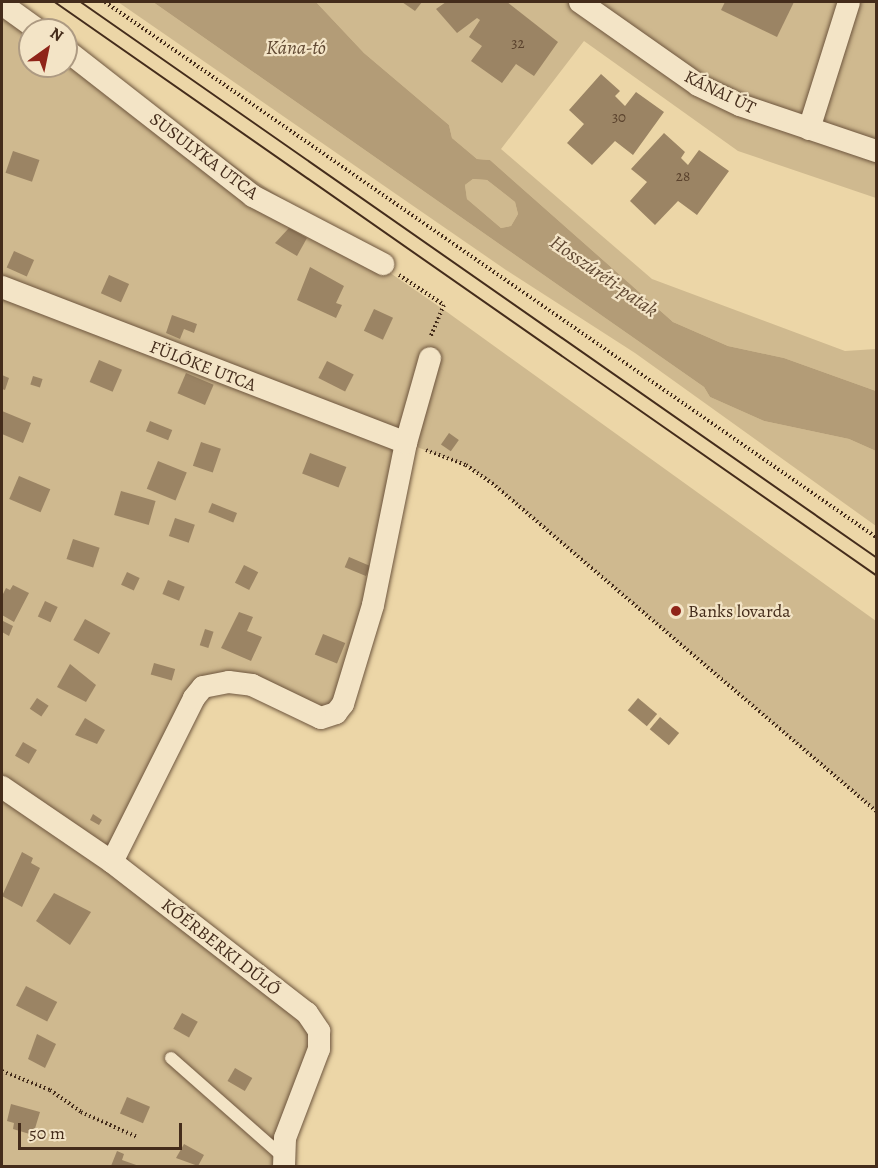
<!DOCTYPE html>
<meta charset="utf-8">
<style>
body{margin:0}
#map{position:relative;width:878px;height:1168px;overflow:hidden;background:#ecd6a7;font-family:Alegreya,serif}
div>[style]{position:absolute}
.green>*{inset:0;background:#cfb98f}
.water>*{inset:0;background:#b39c77}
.building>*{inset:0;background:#9b8464;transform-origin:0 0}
.path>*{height:4px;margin-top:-2px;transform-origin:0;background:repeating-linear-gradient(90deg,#442c1b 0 1.5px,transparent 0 4.5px)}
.roads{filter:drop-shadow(0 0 2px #6e563e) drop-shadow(0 0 2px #6e563e)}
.service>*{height:12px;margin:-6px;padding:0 6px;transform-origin:6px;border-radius:6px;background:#f3e4c6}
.minor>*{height:22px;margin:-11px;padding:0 11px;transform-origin:11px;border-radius:11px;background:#f3e4c6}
.tram>*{height:1.5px;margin:-0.75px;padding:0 0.75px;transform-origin:0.75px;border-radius:0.75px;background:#442c1b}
.dots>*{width:16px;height:16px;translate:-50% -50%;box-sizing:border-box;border:3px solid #f3e4c6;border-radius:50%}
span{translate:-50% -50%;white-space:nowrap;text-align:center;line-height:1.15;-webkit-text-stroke:4.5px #f3e4c6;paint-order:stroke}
.number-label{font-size:15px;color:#5a422d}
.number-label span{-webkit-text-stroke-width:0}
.street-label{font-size:18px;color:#442c1b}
.poi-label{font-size:18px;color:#442c1b}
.left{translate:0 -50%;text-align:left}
.water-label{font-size:20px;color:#604832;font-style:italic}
.frame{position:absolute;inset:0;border:3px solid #442c1b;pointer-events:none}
.north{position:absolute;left:18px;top:18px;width:60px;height:60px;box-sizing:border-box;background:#f3e4c6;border:2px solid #ad9a82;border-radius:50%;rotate:33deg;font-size:16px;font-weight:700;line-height:24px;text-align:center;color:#442c1b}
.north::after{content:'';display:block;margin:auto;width:21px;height:27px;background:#8f2418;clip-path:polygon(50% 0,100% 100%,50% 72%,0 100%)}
.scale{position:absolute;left:18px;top:1123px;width:164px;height:27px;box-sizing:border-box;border:3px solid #442c1b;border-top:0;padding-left:8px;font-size:18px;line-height:21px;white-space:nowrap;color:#442c1b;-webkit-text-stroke:4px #f3e4c6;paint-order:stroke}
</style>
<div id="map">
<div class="green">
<div style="clip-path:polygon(118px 2px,153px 2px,704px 387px,710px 397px,764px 421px,849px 439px,876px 451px,876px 526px,635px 353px,506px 270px)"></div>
<div style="clip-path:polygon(316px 2px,876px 2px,876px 198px,738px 151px,584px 41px,501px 149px,652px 279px,845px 351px,876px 349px,876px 391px,784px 358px,728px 346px,673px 322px,490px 160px,477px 159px,452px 138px,449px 125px,364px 53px)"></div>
<div style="clip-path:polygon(2px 4px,30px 30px,30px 66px,66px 66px,66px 50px,447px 312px,876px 621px,876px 811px,492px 483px,466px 465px,406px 443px,336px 713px,273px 694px,203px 687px,112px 862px,319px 1031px,284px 1166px,2px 1166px)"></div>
<div style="clip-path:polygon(473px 179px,487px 180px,515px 202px,518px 214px,511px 226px,501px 228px,467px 199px,465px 185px)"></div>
</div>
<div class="water">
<div style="clip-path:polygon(evenodd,153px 2px,316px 2px,364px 53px,449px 125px,452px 138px,477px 159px,490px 160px,673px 322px,728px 346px,784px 358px,876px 391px,876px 451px,849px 439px,764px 421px,710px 397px,704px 387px,153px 2px,473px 179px,487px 180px,515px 202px,518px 214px,511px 226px,501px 228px,467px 199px,465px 185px,473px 179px)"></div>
</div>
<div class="building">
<div style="clip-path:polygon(402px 2px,422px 2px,415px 11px)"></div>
<div style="clip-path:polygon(446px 2px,507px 2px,558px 42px,534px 76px,516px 64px,502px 83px,471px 61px,482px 46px,469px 37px,480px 20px,477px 18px,457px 33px,436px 9px)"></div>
<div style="clip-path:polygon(725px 2px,794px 2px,777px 37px,721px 10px)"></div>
<div style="clip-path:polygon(601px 74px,620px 91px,615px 96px,625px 106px,636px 92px,664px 112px,633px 155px,615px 141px,592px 165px,567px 143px,584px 124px,569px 110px)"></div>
<div style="clip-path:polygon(664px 133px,685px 152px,681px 158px,688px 165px,699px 150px,729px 171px,697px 215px,678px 201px,655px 225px,630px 201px,647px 182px,631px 169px)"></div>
<div style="left:13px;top:151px;width:28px;height:23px;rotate:19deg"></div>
<div style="clip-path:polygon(289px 228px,307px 238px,297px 256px,275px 243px)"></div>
<div style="left:14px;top:251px;width:22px;height:18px;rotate:24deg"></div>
<div style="clip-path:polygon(310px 267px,344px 286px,336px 303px,342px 305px,336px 318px,297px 300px)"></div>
<div style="left:109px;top:275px;width:22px;height:20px;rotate:24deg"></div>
<div style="left:374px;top:309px;width:21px;height:24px;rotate:25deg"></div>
<div style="clip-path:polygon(172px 315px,197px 324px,194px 333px,184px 329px,180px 339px,166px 333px)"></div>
<div style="left:99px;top:360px;width:25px;height:24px;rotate:23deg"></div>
<div style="left:327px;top:361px;width:30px;height:19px;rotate:27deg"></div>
<div style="left:186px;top:373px;width:30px;height:22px;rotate:23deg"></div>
<div style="clip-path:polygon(2px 375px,9px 378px,5px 390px,2px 389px)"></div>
<div style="left:33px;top:376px;width:10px;height:9px;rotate:17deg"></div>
<div style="clip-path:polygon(2px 411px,31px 423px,23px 443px,2px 434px)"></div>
<div style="left:150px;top:421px;width:24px;height:11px;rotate:22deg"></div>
<div style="left:449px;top:433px;width:12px;height:14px;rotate:35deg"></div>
<div style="left:201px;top:442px;width:21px;height:25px;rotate:19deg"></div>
<div style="left:310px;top:453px;width:39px;height:22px;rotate:21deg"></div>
<div style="left:158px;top:461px;width:31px;height:30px;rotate:22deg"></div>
<div style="left:19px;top:476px;width:34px;height:25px;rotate:23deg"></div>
<div style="left:121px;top:491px;width:36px;height:25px;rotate:16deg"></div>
<div style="left:212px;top:503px;width:27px;height:10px;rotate:22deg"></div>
<div style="left:175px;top:518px;width:21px;height:19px;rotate:19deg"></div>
<div style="left:73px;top:539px;width:28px;height:21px;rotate:18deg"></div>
<div style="left:349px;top:557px;width:23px;height:11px;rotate:23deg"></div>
<div style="left:244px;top:565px;width:16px;height:20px;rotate:27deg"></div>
<div style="left:127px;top:572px;width:14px;height:14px;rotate:25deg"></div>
<div style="left:168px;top:580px;width:18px;height:15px;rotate:22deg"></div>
<div style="clip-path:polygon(13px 585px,29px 593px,14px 622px,2px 615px,2px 596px,6px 588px,10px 590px)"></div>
<div style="left:45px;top:601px;width:14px;height:17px;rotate:25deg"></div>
<div style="clip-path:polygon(239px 612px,253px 617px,247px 631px,262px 637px,251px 661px,221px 648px)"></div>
<div style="left:85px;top:619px;width:29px;height:24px;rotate:29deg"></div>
<div style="clip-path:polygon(3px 621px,13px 626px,9px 636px,2px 632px)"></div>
<div style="left:205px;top:629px;width:9px;height:17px;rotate:18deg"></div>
<div style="left:323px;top:634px;width:24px;height:22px;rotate:22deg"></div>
<div style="left:154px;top:663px;width:22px;height:12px;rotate:16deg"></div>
<div style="clip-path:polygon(70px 664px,96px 685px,86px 702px,57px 687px)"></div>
<div style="left:37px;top:698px;width:14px;height:13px;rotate:34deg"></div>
<div style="left:638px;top:698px;width:25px;height:16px;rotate:40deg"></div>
<div style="left:660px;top:717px;width:25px;height:16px;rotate:40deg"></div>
<div style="clip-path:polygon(85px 718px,105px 730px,97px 744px,75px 735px)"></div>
<div style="left:23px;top:742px;width:16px;height:16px;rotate:30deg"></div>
<div style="clip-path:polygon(93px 814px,102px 820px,99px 825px,90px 820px)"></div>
<div style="clip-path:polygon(22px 852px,33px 858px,31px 863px,40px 868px,22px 907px,2px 896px)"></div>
<div style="clip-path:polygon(54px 893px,91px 912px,70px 945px,36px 921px)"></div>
<div style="left:26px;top:986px;width:35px;height:22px;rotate:27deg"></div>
<div style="left:182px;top:1013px;width:18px;height:18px;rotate:29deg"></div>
<div style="clip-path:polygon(37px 1034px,56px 1044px,45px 1068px,28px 1059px)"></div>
<div style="left:235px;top:1068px;width:20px;height:15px;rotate:30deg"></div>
<div style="left:127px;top:1097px;width:25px;height:18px;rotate:23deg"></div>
<div style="clip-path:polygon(11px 1104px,40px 1112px,33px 1135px,13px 1129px,14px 1123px,7px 1121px)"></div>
<div style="clip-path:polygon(184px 1144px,204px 1155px,198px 1166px,176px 1158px)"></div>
<div style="clip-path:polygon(117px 1151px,124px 1154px,122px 1160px,139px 1166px,111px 1166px)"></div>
</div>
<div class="path">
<div style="left:105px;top:2px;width:938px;rotate:34.76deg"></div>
<div style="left:399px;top:275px;width:54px;rotate:33.7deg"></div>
<div style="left:444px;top:305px;width:34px;rotate:113deg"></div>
<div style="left:426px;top:450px;width:43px;rotate:20.6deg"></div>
<div style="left:466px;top:465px;width:32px;rotate:35deg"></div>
<div style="left:492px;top:483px;width:505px;rotate:40.5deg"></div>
<div style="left:2px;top:1071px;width:52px;rotate:21.6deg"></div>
<div style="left:50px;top:1090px;width:38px;rotate:35deg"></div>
<div style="left:81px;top:1112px;width:61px;rotate:24.1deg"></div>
</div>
<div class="roads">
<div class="service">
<div style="left:171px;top:1058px;width:148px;rotate:41.4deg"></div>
</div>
<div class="minor">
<div style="left:580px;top:2px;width:144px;rotate:35.1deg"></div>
<div style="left:698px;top:85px;width:47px;rotate:25.5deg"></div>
<div style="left:740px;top:105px;width:144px;rotate:18.7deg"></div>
<div style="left:2px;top:4px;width:44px;rotate:35.8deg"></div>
<div style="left:66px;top:50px;width:237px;rotate:38deg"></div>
<div style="left:253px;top:196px;width:147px;rotate:27.6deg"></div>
<div style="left:809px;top:129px;width:133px;rotate:-72.5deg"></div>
<div style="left:2px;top:287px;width:433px;rotate:21.1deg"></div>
<div style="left:2px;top:787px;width:133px;rotate:34.3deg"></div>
<div style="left:112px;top:862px;width:247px;rotate:37.8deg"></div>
<div style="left:307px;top:1013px;width:22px;rotate:56deg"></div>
<div style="left:319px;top:1031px;width:18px;rotate:90deg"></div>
<div style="left:319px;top:1049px;width:95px;rotate:110.9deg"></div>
<div style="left:285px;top:1138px;width:28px;rotate:92deg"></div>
<div style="left:112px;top:862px;width:183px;rotate:-63.4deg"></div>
<div style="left:194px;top:698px;width:14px;rotate:-51deg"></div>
<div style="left:203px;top:687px;width:26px;rotate:-11deg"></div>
<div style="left:229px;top:682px;width:23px;rotate:7deg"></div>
<div style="left:252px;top:685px;width:76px;rotate:25.6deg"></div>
<div style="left:321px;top:718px;width:16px;rotate:-18deg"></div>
<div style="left:336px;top:713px;width:11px;rotate:-52deg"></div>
<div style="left:343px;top:704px;width:103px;rotate:-73.1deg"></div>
<div style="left:373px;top:605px;width:165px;rotate:-78.5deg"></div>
<div style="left:406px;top:443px;width:88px;rotate:-74.2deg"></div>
</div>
</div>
<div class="tram">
<div style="left:55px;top:2px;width:1001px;rotate:34.91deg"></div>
<div style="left:81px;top:2px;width:970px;rotate:34.92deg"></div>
</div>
<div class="dots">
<div style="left:676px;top:611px;background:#8f2418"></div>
</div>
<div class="number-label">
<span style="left:518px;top:44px">32</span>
<span style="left:619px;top:118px">30</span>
<span style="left:683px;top:177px">28</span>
</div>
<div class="street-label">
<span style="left:720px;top:92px;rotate:26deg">KÁNAI ÚT</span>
<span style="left:204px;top:156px;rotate:37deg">SUSULYKA UTCA</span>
<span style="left:203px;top:366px;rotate:21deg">FÜLŐKE UTCA</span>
<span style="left:221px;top:947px;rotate:38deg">KŐÉRBERKI DŰLŐ</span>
</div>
<div class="poi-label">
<span class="left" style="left:688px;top:611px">Banks lovarda</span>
</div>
<div class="water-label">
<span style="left:296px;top:47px">Kána-tó</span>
<span style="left:604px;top:276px;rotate:35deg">Hosszúréti-patak</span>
</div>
<div class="frame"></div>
<div class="north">N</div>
<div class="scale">50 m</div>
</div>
